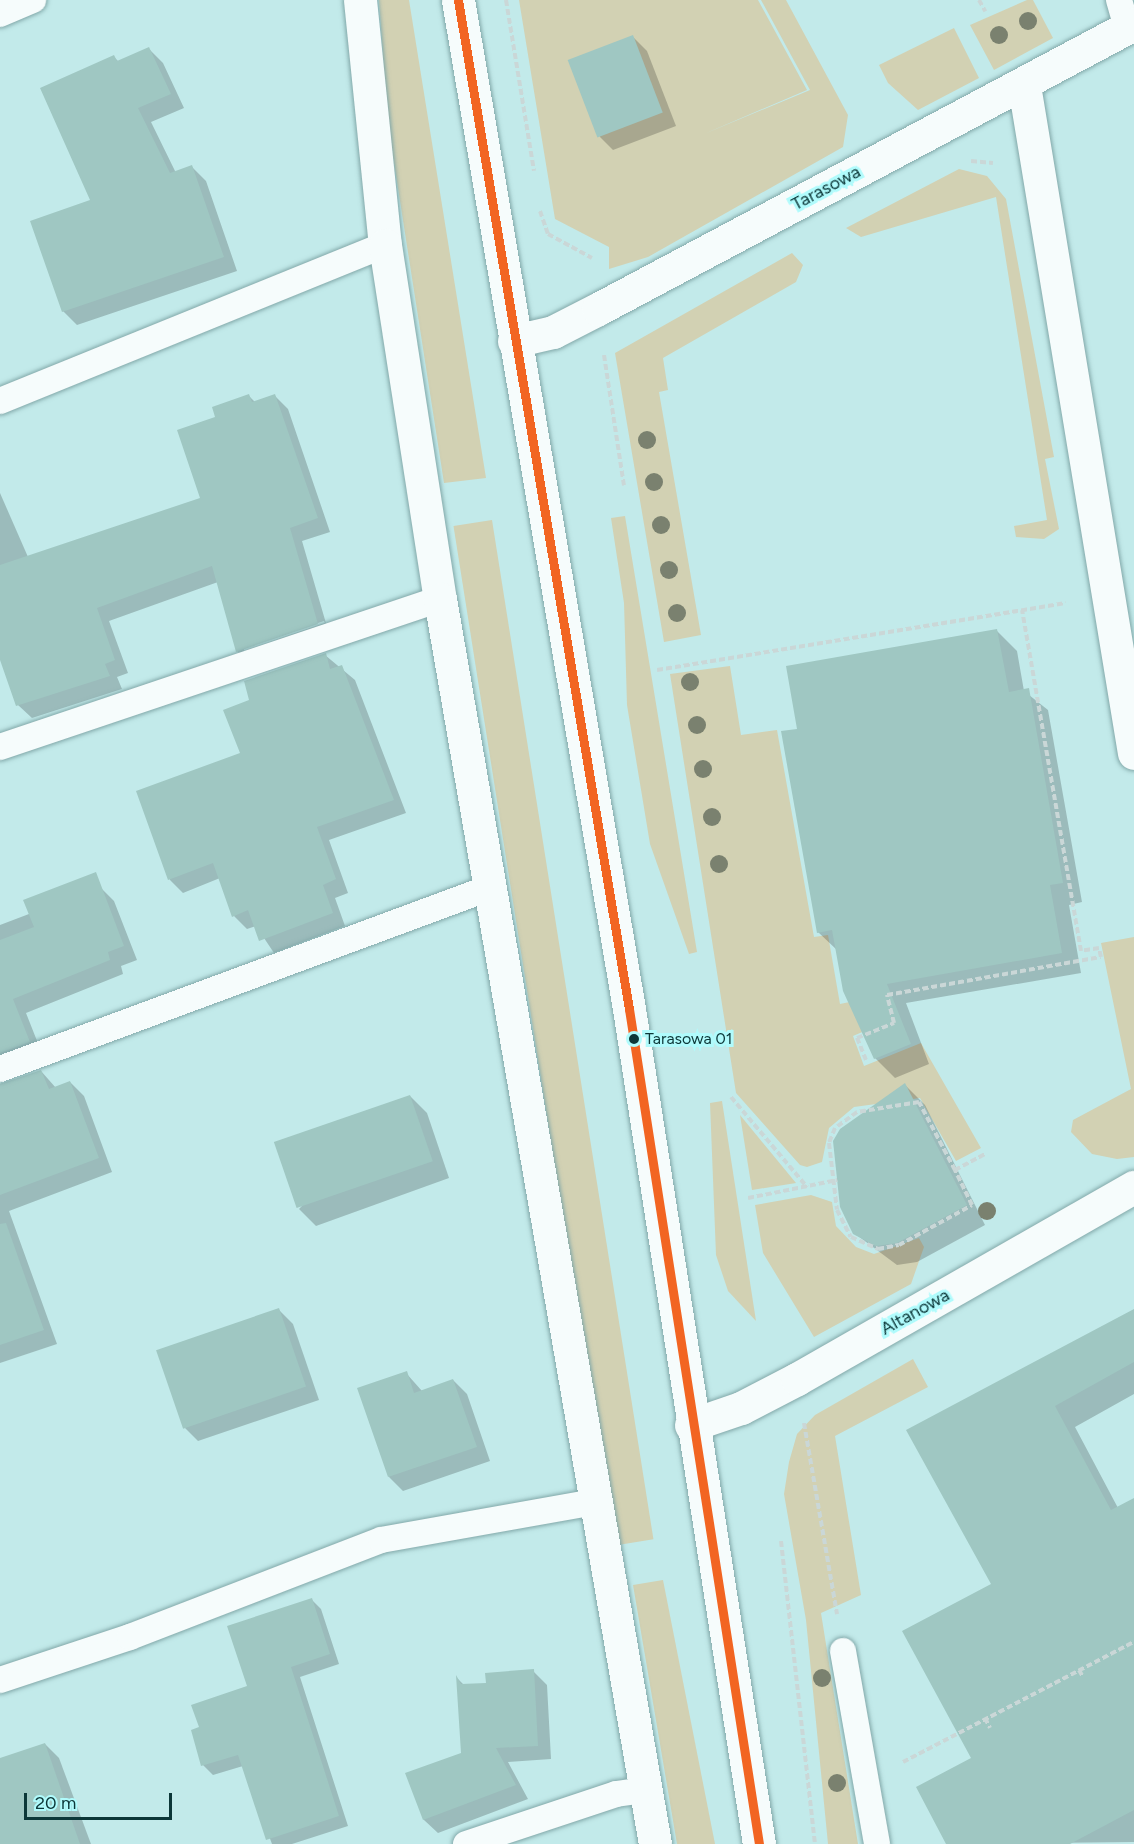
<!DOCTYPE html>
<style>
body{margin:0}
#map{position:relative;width:1134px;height:1844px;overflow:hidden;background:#c2eaea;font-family:Figtree,sans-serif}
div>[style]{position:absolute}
.green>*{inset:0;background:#d2d1b3;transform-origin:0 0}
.shadow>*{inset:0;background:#0003}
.building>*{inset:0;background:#9fc7c2;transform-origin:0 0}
.path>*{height:4px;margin-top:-2px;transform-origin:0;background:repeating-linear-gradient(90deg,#cad7d7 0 6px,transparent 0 9px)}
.roads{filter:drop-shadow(0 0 2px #82a8a9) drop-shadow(0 0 2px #82a8a9)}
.lane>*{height:26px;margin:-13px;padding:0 13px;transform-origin:13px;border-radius:13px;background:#f6fcfc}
.street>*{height:33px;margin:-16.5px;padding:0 16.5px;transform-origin:16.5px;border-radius:16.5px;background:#f6fcfc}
.secondary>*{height:33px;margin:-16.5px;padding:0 16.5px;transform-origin:16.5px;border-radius:16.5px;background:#f6fcfc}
.bus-1>*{height:9px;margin:-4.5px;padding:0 4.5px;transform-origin:4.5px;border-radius:4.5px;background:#f26522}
.trees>*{width:18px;height:18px;margin:-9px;border-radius:50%;background:#7a816f}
.dots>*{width:16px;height:16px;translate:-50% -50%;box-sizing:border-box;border:3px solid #b0fbfc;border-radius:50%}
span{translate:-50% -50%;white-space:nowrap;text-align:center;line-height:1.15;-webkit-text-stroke:6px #b0fbfc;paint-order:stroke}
.bus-label{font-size:16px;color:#0c3738}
.left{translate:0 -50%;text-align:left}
.street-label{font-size:18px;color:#0c3738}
.scale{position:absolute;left:24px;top:1793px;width:148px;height:27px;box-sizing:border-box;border:3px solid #0c3738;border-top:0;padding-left:8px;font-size:18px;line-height:21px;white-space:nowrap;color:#0c3738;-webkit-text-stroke:4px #b0fbfc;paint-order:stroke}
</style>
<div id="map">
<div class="green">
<div style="clip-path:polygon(379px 0,409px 0,486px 478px,444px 483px,388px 124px)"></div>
<div style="clip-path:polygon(519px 0,758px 0,807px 90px,704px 134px,810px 90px,761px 0,786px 0,848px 115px,843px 147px,648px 257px,609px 269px,609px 247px,555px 219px)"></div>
<div style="clip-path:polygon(1027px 0,1033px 0,1053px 38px,994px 70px,970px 25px)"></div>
<div style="clip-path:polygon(954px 28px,979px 78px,918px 110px,888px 83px,879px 65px)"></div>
<div style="clip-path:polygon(959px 169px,987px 176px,1006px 199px,1054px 457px,1045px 459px,1059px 529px,1044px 539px,1016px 537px,1014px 526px,1047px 520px,996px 197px,861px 237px,846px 228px)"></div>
<div style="clip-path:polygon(792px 253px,803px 265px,796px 282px,663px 358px,668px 390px,659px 392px,701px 635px,664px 642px,615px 353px)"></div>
<div style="clip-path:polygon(625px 516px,697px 952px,689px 954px,650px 844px,627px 705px,624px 603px,611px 518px)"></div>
<div style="left:492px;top:520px;width:1032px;height:39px;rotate:81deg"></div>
<div style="clip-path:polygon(730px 666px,741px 735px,777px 730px,814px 937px,828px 935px,840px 1004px,883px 995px,888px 1021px,853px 1036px,864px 1066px,921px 1043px,981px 1148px,956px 1161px,920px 1098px,854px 1107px,829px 1128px,822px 1162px,807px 1167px,800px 1165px,736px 1093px,670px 674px)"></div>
<div style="clip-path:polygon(1134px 937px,1134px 1157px,1117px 1159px,1092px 1154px,1071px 1132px,1073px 1120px,1131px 1089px,1101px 943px)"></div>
<div style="clip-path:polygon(722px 1101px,756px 1321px,728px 1291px,716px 1255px,710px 1103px)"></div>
<div style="clip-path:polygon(740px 1115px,796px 1183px,752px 1190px)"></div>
<div style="clip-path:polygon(811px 1195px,832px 1202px,836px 1226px,856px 1247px,874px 1254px,919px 1238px,924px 1247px,911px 1284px,814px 1337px,763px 1253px,755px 1205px)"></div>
<div style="clip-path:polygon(913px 1359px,928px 1387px,835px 1436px,861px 1595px,821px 1613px,858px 1844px,828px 1844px,806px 1620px,784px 1494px,789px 1462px,797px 1434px,815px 1415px)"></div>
<div style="clip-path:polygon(663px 1580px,715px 1844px,677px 1844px,633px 1585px)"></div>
</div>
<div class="shadow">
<div style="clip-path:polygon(633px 37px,647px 51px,676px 126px,613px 150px,600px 137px,570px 62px)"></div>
<div style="clip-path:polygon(149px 49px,163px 63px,184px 108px,151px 122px,176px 173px,192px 167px,206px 181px,237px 271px,77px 325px,63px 311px,92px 201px,114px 57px,119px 62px)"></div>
<div style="clip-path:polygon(evenodd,249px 396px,256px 403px,275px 396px,288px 409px,330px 532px,302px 541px,330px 637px,250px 664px,237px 651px,218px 582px,109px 621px,128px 673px,117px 677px,122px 689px,32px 718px,18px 705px,0 653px,0 493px,28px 557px,202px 499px,217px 418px,249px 396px,324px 621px,325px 623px,244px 651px,244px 648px,324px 621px)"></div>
<div style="clip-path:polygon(997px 631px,1017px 651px,1024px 691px,1048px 710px,1082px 902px,1069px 905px,1081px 973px,906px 1003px,929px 1064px,895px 1078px,875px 1058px,838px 951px,818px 932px,799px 730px)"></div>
<div style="clip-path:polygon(325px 655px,355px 680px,406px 813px,329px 840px,348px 893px,335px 898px,345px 926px,274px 953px,256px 926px,247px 929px,234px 916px,220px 878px,183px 893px,170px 880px,138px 792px,242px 754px,251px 701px)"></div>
<div style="clip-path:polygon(100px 887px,114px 901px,137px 960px,121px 966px,123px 974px,26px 1013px,43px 1056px,0 1080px,0 925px)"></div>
<div style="clip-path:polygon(41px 1071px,56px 1088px,70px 1082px,84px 1096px,112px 1172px,9px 1211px,57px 1344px,0 1363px,0 1084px)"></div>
<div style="clip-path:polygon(905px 1085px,925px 1105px,985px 1225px,917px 1262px,897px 1265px,854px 1233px)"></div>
<div style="clip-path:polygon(410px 1096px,427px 1113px,449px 1178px,316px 1226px,299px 1209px)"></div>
<div style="clip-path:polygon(279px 1310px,293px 1324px,319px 1400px,198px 1441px,184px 1427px)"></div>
<div style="clip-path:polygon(1134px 1322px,1134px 1394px,1075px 1427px,1118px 1508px,1134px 1514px,1134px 1842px,948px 1844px,973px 1759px,993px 1585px,908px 1431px)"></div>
<div style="clip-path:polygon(406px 1373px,422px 1391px,453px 1380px,467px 1394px,490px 1461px,403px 1491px,389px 1477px)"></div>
<div style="clip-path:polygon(311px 1599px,321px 1609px,339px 1664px,300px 1677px,348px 1826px,292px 1844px,272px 1844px,243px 1766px,213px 1775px,203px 1765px,201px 1728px,249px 1687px)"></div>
<div style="clip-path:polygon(533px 1671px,547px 1685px,551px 1759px,508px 1762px,528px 1799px,438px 1833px,424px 1820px,407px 1774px,462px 1754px,458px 1679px,465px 1686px,488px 1684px)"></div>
<div style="clip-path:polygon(45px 1744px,59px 1758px,91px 1844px,0 1844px,0 1760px)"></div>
</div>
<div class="building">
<div style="left:633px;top:35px;width:83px;height:70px;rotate:69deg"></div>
<div style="clip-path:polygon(149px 47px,171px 94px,138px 108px,170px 173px,192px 165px,224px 257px,62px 312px,30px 221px,90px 200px,40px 88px,114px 55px,117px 61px)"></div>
<div style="clip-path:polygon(249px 394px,252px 402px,275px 394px,318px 518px,290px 528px,318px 624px,236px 652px,212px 566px,97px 608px,115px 660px,105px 664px,110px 676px,16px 706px,0 660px,0 565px,200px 498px,177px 430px,215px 417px,212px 407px)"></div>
<div style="clip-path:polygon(997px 629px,1009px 692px,1029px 688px,1063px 883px,1050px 885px,1062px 953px,887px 984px,911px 1044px,874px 1059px,843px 991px,832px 930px,817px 933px,781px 731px,797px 729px,786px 666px)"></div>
<div style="clip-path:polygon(326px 653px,330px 669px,342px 665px,394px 800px,317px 827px,336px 879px,323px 885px,333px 913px,259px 941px,248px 910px,232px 917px,213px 863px,168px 880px,136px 791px,240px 753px,223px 710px,249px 700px,244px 681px)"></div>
<div style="clip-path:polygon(96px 872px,124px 946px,108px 952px,110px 960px,13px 999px,30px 1042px,0 1053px,0 940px,34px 927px,23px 900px)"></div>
<div style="clip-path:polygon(41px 1070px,49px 1089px,70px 1081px,99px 1158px,0 1195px,0 1084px)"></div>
<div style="clip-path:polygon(905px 1083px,967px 1205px,897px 1243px,876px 1246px,853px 1234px,840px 1207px,833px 1141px,840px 1129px)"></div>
<div style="left:410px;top:1095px;width:70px;height:144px;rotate:71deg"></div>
<div style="clip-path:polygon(6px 1223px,44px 1330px,0 1345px,0 1224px)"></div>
<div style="left:279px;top:1308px;width:83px;height:130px;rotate:71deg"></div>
<div style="clip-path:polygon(1134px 1309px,1134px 1362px,1055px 1406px,1111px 1510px,1134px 1498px,1134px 1810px,1070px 1844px,946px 1844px,916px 1787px,971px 1758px,902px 1631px,991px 1584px,906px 1430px)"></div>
<div style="clip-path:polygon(407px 1371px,414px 1393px,453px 1379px,477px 1447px,388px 1477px,357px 1388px)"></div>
<div style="clip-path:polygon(312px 1598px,330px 1654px,291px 1667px,339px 1816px,266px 1840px,238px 1755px,201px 1766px,191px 1730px,199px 1727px,191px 1705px,247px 1686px,227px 1626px)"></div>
<div style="clip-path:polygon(534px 1669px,538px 1746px,496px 1748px,516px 1785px,423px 1820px,405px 1773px,461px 1753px,456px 1675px,461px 1684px,486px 1683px,485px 1673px)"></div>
<div style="clip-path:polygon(45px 1743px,80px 1844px,0 1844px,0 1758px)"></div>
</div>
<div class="path">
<div style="left:506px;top:0;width:173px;rotate:80.7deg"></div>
<div style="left:979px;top:0;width:13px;rotate:61deg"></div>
<div style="left:971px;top:161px;width:22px;rotate:5deg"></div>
<div style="left:540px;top:211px;width:24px;rotate:71deg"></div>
<div style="left:548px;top:234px;width:50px;rotate:28.6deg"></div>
<div style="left:604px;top:355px;width:132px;rotate:81.3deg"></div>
<div style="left:657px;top:670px;width:414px;rotate:-9.3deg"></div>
<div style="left:866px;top:1060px;width:24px;rotate:-112deg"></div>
<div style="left:857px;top:1038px;width:40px;rotate:-22deg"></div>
<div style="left:894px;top:1023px;width:29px;rotate:-104deg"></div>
<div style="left:887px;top:995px;width:217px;rotate:-10.1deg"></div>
<div style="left:1101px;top:957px;width:9px;rotate:-103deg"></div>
<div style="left:1099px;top:948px;width:18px;rotate:171deg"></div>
<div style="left:1081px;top:951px;width:346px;rotate:-99.8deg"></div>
<div style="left:731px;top:1097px;width:118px;rotate:49.8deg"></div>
<div style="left:955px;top:1170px;width:77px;rotate:-117.9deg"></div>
<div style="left:919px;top:1102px;width:63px;rotate:170.8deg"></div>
<div style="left:857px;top:1112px;width:27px;rotate:144deg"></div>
<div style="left:835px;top:1128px;width:16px;rotate:112deg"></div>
<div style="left:829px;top:1143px;width:67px;rotate:83.2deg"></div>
<div style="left:837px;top:1210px;width:30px;rotate:63deg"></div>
<div style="left:851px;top:1237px;width:30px;rotate:24deg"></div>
<div style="left:878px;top:1249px;width:21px;rotate:-11deg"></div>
<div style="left:899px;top:1245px;width:83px;rotate:-28.7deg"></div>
<div style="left:972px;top:1205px;width:39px;rotate:-116deg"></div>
<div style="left:955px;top:1170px;width:34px;rotate:-28deg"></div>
<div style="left:748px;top:1198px;width:91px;rotate:-11.4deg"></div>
<div style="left:804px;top:1423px;width:194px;rotate:80.2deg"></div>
<div style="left:781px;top:1541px;width:305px;rotate:83.6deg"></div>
<div style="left:1079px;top:1670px;width:8px;rotate:60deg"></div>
<div style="left:985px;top:1718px;width:11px;rotate:63deg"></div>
<div style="left:903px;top:1762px;width:260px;rotate:-27.5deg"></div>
</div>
<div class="roads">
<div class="lane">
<div style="left:1119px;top:0;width:29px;rotate:74deg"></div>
<div style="left:0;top:14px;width:36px;rotate:-23deg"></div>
<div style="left:0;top:401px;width:415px;rotate:-22.1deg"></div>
<div style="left:0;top:747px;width:464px;rotate:-18.6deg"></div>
<div style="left:0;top:1069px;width:521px;rotate:-20.31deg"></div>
<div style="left:843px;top:1651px;width:196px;rotate:80deg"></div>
<div style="left:0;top:1680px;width:137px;rotate:-18.3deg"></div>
<div style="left:130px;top:1637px;width:269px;rotate:-21.1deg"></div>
<div style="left:381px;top:1540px;width:216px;rotate:-10.1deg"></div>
<div style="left:466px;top:1844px;width:158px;rotate:-18.4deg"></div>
<div style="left:616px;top:1794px;width:30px;rotate:-8deg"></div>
</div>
<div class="street">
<div style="left:360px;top:0;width:246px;rotate:84.2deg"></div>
<div style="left:385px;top:245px;width:358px;rotate:81.2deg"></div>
<div style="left:440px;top:599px;width:1263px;rotate:80.2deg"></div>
<div style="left:1024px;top:85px;width:677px;rotate:80.65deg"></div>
<div style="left:514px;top:341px;width:40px;rotate:-13deg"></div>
<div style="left:553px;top:332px;width:51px;rotate:-27.1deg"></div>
<div style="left:598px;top:309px;width:607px;rotate:-28deg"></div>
<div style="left:691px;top:1425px;width:53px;rotate:-18.8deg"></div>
<div style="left:741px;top:1408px;width:63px;rotate:-27.4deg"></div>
<div style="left:797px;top:1379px;width:388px;rotate:-29.7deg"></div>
</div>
<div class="secondary">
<div style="left:458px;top:0;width:1023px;rotate:80.38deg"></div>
<div style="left:629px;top:1009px;width:845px;rotate:81.15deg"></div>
</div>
</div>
<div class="bus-1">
<div style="left:458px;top:0;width:1023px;rotate:80.38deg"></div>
<div style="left:629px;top:1009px;width:845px;rotate:81.15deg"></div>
</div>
<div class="trees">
<div style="left:1028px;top:21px"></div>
<div style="left:999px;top:35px"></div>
<div style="left:647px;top:440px"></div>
<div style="left:654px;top:482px"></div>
<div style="left:661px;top:525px"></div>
<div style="left:669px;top:570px"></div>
<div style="left:677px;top:613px"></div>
<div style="left:690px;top:682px"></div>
<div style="left:697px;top:725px"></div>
<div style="left:703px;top:769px"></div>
<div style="left:712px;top:817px"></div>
<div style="left:719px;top:864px"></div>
<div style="left:987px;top:1211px"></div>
<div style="left:822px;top:1678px"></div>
<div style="left:837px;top:1783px"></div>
</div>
<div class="dots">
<div style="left:634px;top:1039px;background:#0c3738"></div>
</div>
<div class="bus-label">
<span class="left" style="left:645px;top:1039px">Tarasowa 01</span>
</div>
<div class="street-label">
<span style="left:826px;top:188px;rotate:-28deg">Tarasowa</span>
<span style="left:915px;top:1312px;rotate:-29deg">Altanowa</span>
</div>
<div class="scale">20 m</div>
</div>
